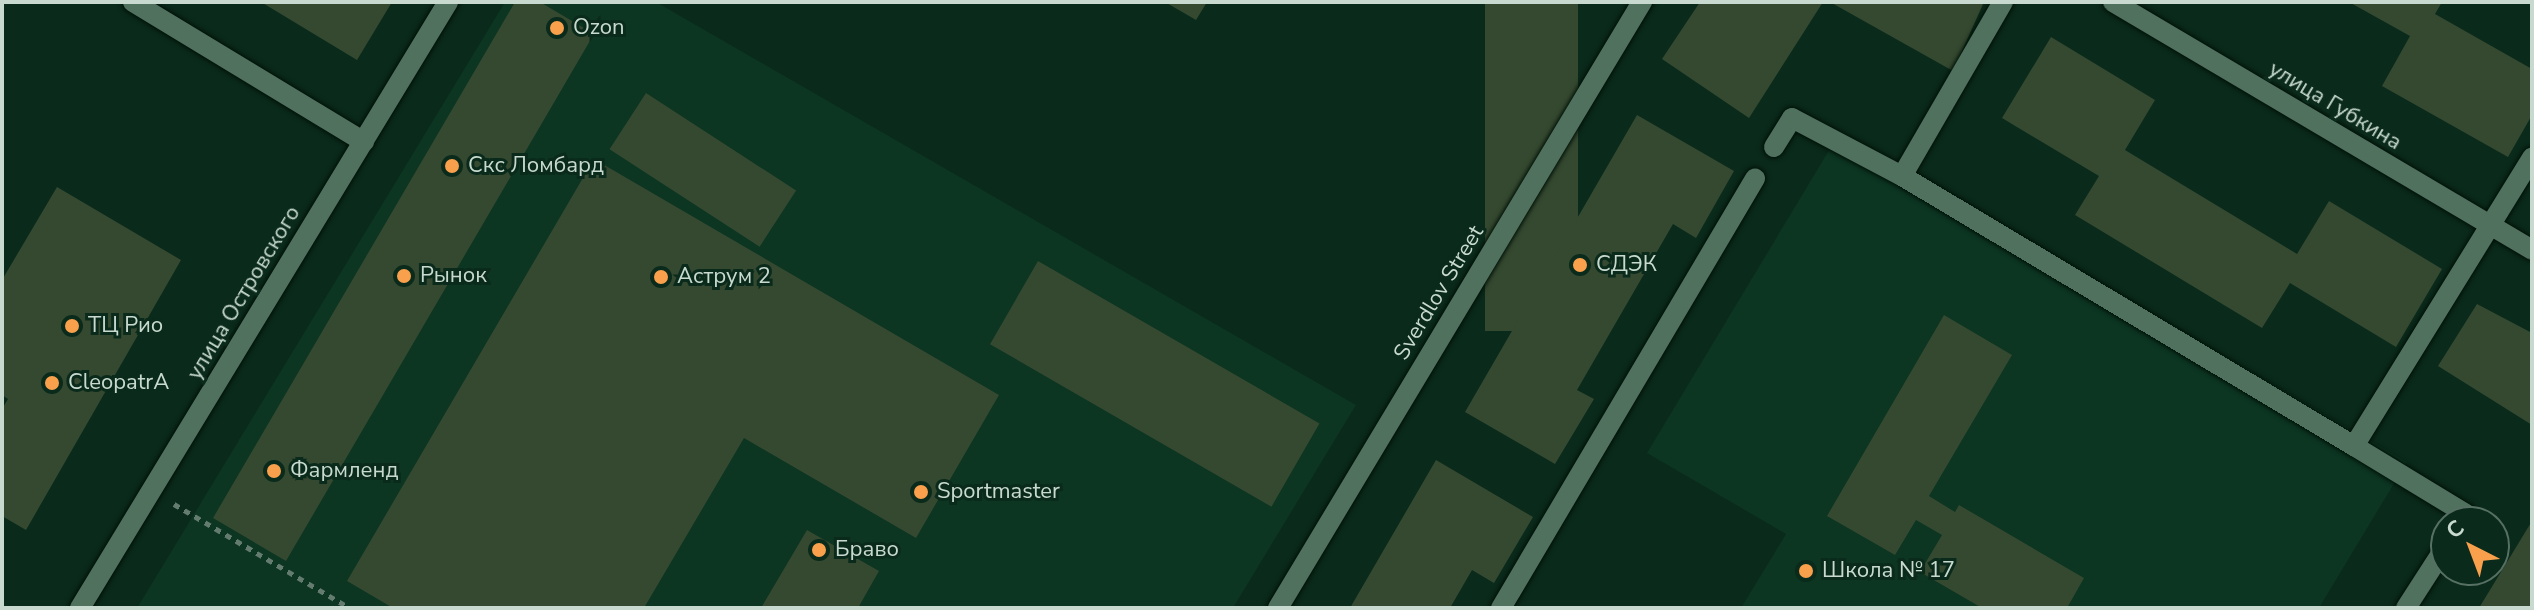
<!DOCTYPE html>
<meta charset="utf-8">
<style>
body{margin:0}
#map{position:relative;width:2534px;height:610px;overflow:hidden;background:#0a2a1b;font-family:"Nunito Sans",sans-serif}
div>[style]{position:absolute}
.built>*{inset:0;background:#0c3522}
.building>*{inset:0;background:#354930;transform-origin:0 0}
.path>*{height:5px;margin-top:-2.5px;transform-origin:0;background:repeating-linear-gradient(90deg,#637c6f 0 6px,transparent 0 12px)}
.roads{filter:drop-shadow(0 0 2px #001107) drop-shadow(0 0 2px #001107)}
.minor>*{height:20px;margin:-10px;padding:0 10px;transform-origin:10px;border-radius:10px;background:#51715f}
.dots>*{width:22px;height:22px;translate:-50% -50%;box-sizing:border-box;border:4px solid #0a2a1b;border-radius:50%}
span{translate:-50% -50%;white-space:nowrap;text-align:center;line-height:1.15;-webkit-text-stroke:6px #0a2a1b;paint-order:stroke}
.poi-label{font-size:22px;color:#c8dacf}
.left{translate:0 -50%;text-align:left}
.street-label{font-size:22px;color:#c8dacf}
.frame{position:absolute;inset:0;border:4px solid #c8dacf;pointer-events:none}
.north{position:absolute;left:2430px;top:506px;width:80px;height:80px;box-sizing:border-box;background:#0a2a1b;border:2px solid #567063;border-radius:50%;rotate:318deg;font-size:22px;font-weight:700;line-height:32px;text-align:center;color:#c8dacf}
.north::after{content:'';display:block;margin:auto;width:28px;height:36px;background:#f9a04c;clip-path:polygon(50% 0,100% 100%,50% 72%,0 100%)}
</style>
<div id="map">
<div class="built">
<div style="clip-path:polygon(505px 2px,656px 2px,1356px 405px,1233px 608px,137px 608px)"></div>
<div style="clip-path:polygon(1840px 132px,2407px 462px,2319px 608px,1741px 608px,1786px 534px,1647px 453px)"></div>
</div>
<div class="building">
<div style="clip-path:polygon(261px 2px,392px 2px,357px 60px)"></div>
<div style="clip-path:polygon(515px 2px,540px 2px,594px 34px,286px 561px,213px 518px)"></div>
<div style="clip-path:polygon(1165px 2px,1207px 2px,1196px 20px)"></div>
<div style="left:1485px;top:2px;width:93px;height:329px"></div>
<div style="clip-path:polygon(1700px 2px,1823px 2px,1749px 118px,1662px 59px)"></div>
<div style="clip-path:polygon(1830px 2px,1984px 2px,1953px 71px)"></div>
<div style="clip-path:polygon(2349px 2px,2442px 2px,2435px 14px,2532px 69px,2532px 115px,2508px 157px,2382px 86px,2410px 36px)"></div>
<div style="clip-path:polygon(2051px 37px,2155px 100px,2125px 150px,2297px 254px,2329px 201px,2442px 269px,2396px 347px,2290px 283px,2262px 328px,2075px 215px,2099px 176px,2002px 118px)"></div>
<div style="left:646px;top:93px;width:179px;height:67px;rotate:33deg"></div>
<div style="clip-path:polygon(1637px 115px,1734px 171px,1696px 238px,1673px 224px,1577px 390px,1594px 399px,1555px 464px,1465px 412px)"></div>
<div style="clip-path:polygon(594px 159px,999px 395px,916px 538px,744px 438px,644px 608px,393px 608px,347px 581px)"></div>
<div style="clip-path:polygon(57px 187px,181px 260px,26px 530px,2px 516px,2px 409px,8px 399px,2px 395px,2px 280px)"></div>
<div style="left:1038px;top:261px;width:325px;height:96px;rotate:30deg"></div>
<div style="clip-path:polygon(2477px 304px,2532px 333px,2532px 425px,2438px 366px)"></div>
<div style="clip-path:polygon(1944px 315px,2012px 355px,1929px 496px,1955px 512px,1959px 505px,2084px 578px,2067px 608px,1982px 608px,1920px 572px,1942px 535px,1916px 520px,1895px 555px,1827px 516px)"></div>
<div style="clip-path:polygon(1436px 460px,1533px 517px,1494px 583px,1472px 570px,1450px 608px,1350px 608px)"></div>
<div style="clip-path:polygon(2532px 521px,2532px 608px,2479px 608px)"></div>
<div style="clip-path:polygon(807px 530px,879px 571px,858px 608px,761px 608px)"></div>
</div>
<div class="path">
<div style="left:174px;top:504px;width:204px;rotate:30.6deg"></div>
</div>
<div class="roads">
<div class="minor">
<div style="left:133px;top:2px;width:270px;rotate:31.2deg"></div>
<div style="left:2003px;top:2px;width:201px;rotate:120.1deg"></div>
<div style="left:1902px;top:176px;width:527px;rotate:30.85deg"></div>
<div style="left:2113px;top:2px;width:487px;rotate:30.6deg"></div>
<div style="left:1774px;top:147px;width:34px;rotate:-58deg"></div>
<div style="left:1792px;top:118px;width:124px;rotate:27.8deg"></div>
<div style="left:2461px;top:522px;width:9px;rotate:-58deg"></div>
<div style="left:2466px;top:514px;width:131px;rotate:-148.7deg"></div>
<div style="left:2354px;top:446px;width:339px;rotate:-58.3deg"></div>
<div style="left:80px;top:608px;width:709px;rotate:-58.73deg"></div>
<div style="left:1278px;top:608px;width:707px;rotate:-59.01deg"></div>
<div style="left:1501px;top:608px;width:499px;rotate:-59.4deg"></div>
<div style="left:2406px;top:608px;width:74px;rotate:-57.2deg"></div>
</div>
</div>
<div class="dots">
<div style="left:557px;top:28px;background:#f9a04c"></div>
<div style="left:452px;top:166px;background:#f9a04c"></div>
<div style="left:1580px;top:265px;background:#f9a04c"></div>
<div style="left:404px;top:276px;background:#f9a04c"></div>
<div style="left:661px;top:277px;background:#f9a04c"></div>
<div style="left:72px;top:326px;background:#f9a04c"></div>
<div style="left:52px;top:383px;background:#f9a04c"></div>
<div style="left:274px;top:471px;background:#f9a04c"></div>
<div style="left:921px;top:492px;background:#f9a04c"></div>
<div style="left:819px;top:550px;background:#f9a04c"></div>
<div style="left:1806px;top:571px;background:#f9a04c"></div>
</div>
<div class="poi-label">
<span class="left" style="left:573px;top:28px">Ozon</span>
<span class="left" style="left:468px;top:166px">Скс Ломбард</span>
<span class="left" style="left:1596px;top:265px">СДЭК</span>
<span class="left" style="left:420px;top:276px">Рынок</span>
<span class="left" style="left:677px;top:277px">Аструм 2</span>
<span class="left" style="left:88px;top:326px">ТЦ Рио</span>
<span class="left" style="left:68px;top:383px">CleopatrA</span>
<span class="left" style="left:290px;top:471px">Фармленд</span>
<span class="left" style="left:937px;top:492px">Sportmaster</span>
<span class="left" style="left:835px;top:550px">Браво</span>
<span class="left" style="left:1822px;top:571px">Школа № 17</span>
</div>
<div class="street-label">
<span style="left:2335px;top:106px;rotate:31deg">улица Губкина</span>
<span style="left:244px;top:293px;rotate:-59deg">улица Островского</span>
<span style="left:1439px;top:293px;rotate:-59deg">Sverdlov Street</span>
</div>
<div class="frame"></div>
<div class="north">С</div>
</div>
